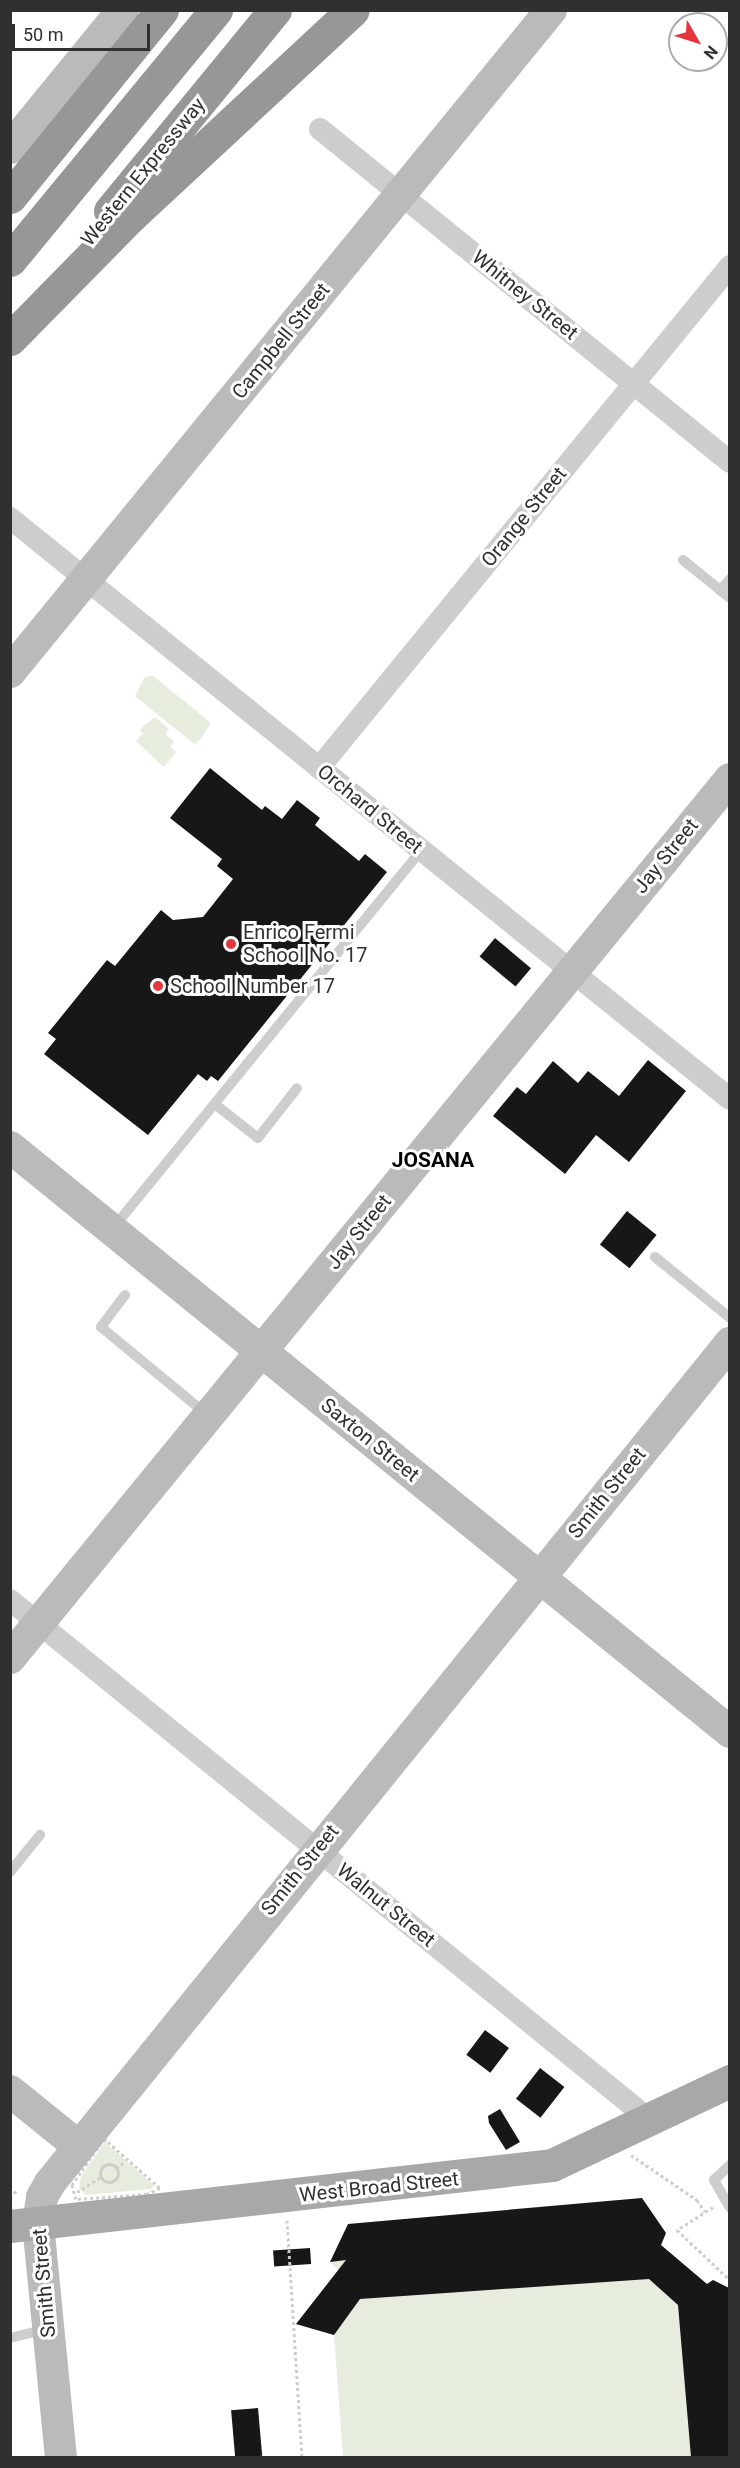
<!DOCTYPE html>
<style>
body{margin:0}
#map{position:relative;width:740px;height:2468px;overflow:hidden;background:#fff;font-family:Roboto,sans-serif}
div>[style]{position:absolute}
.green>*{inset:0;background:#e6edde}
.building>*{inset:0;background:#171717;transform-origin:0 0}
.path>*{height:3px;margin-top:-1.5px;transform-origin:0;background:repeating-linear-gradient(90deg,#cdcdcd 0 3px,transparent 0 6px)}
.path>.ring{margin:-1.5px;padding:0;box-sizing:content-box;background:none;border:3px solid #cdcdcd;border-radius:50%}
.lane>*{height:10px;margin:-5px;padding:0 5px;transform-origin:5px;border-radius:5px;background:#cdcdcd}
.street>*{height:22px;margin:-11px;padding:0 11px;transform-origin:11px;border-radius:11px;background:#cdcdcd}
.secondary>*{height:32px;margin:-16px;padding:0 16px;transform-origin:16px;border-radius:16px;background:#bababa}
.primary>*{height:33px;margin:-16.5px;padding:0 16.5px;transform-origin:16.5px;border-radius:16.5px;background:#a8a8a8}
.highway>*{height:33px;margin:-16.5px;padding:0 16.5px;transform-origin:16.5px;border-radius:16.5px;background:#979797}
.dots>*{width:16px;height:16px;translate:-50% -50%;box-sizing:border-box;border:3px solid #fff;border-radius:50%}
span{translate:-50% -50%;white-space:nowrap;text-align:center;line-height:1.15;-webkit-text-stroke:6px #fff;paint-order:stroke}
.street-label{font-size:20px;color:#303030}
.poi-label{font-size:20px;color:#303030}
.left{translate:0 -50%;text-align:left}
.neighbourhood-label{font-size:21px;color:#000;font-weight:700}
.frame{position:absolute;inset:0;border:12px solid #303030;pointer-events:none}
.north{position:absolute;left:668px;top:12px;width:60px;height:60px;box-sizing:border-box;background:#fff;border:2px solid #acacac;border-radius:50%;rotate:129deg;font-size:16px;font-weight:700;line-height:24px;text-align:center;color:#303030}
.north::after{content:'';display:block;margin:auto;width:21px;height:27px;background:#e4353e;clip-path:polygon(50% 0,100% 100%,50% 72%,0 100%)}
.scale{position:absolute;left:12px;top:24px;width:138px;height:27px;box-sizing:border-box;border:3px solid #303030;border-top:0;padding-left:8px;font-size:18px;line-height:21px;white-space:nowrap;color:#303030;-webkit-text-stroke:4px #fff;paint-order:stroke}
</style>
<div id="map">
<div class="green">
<div style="clip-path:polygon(152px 675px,211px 723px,200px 740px,194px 744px,135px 696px,144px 678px)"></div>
<div style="clip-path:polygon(155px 717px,169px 729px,165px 734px,174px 741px,170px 747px,176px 752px,164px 767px,136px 741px,143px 733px,139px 730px)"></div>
<div style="clip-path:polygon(105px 2142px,154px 2185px,151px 2189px,85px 2195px,79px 2188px,81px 2176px)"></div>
<div style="clip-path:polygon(642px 2198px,666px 2233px,661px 2246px,706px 2284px,713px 2280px,729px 2288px,729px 2457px,343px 2457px,334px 2335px,296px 2324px,338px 2271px,330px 2261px,348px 2224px)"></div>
</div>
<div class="building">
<div style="clip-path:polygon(210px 768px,262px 810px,265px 806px,282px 819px,297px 800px,320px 818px,315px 825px,359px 861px,365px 854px,387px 872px,218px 1081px,211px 1076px,207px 1081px,198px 1074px,148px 1135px,44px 1054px,56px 1039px,48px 1033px,107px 960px,115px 966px,161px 910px,173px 920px,203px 917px,233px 879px,217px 866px,222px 859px,170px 818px)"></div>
<div style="left:495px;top:938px;width:47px;height:24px;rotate:40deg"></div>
<div style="clip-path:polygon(648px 1060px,686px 1091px,629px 1162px,596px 1135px,565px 1174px,493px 1116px,517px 1087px,526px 1094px,553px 1061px,578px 1083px,588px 1071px,619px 1096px)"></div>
<div style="left:627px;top:1211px;width:38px;height:43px;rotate:39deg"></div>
<div style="left:485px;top:2030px;width:30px;height:31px;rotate:37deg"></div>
<div style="left:540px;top:2068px;width:31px;height:39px;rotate:38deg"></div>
<div style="clip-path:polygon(500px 2109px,520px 2142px,506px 2150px,489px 2123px,488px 2116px)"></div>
<div style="clip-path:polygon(642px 2198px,666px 2233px,661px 2245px,707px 2284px,713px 2280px,729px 2288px,729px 2457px,691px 2457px,678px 2305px,649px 2279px,360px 2299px,334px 2335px,296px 2324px,346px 2260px,330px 2262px,348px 2224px)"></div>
<div style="left:310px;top:2248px;width:16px;height:37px;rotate:86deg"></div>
<div style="left:258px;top:2408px;width:48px;height:27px;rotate:85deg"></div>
</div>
<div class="path">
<div style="left:104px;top:2139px;width:5px;rotate:37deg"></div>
<div style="left:108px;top:2142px;width:69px;rotate:41.5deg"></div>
<div style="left:160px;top:2188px;width:14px;rotate:155deg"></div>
<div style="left:147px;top:2194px;width:71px;rotate:176deg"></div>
<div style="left:76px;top:2199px;width:15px;rotate:-106deg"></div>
<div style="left:72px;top:2185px;width:56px;rotate:-55.2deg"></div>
<div style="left:631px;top:2155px;width:80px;rotate:34.3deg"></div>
<div style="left:697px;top:2200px;width:14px;rotate:56deg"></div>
<div class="ring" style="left:100px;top:2164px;width:15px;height:15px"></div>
<div style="left:116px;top:2168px;width:12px;rotate:-35deg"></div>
<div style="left:77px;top:2192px;width:28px;rotate:-32deg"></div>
<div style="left:10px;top:2198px;width:11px;rotate:-49deg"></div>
<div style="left:713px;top:2207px;width:43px;rotate:147.4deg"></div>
<div style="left:677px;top:2230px;width:73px;rotate:43.3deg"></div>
<div style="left:287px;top:2220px;width:238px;rotate:86.4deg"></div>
</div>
<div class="lane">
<div style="left:683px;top:560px;width:48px;rotate:39deg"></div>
<div style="left:730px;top:579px;width:15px;rotate:132deg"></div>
<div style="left:720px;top:590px;width:13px;rotate:39deg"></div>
<div style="left:216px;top:1105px;width:53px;rotate:38.2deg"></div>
<div style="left:258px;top:1138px;width:63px;rotate:-52deg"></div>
<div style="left:114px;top:1227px;width:487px;rotate:-50.8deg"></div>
<div style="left:655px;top:1257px;width:97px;rotate:39.1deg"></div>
<div style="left:125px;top:1295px;width:40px;rotate:127deg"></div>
<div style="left:101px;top:1327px;width:136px;rotate:39.6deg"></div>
<div style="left:10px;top:1872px;width:48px;rotate:-51deg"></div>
<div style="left:730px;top:2165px;width:22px;rotate:137deg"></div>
<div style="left:714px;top:2180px;width:32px;rotate:60deg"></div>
<div style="left:10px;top:2338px;width:36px;rotate:-14deg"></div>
</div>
<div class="street">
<div style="left:320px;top:129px;width:528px;rotate:39.08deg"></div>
<div style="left:10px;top:518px;width:925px;rotate:38.9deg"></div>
<div style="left:319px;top:768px;width:649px;rotate:-50.69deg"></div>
<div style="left:10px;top:1600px;width:825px;rotate:39.09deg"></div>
</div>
<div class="secondary">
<div style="left:10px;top:148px;width:178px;rotate:-50.7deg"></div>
<div style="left:10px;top:672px;width:855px;rotate:-50.74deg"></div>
<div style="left:10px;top:1147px;width:928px;rotate:39.09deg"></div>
<div style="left:10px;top:1658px;width:1136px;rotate:-50.68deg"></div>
<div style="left:10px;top:2091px;width:86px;rotate:38.9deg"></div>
<div style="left:61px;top:2458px;width:236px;rotate:-95.6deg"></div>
<div style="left:38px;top:2223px;width:26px;rotate:-81deg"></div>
<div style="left:42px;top:2197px;width:16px;rotate:-60deg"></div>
<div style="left:50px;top:2183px;width:1081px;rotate:-51.01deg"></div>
</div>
<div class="primary">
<div style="left:10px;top:2226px;width:545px;rotate:-6.42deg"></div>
<div style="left:552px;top:2165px;width:197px;rotate:-25.3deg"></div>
</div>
<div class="highway">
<div style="left:10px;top:197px;width:241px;rotate:-50.9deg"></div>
<div style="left:110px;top:211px;width:260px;rotate:-50.6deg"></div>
<div style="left:10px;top:260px;width:324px;rotate:-50.5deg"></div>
<div style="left:10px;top:339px;width:171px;rotate:-45.5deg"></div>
<div style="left:130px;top:217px;width:304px;rotate:-42.9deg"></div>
</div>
<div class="dots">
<div style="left:231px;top:944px;background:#e4353e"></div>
<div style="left:158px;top:986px;background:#e4353e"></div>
</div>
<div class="street-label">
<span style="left:143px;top:172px;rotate:-51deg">Western Expressway</span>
<span style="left:525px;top:295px;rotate:39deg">Whitney Street</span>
<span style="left:281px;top:341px;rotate:-51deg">Campbell Street</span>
<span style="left:524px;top:517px;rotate:-51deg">Orange Street</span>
<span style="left:370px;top:809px;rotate:39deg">Orchard Street</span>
<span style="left:666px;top:856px;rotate:-51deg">Jay Street</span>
<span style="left:359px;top:1232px;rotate:-51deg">Jay Street</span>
<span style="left:370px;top:1440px;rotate:39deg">Saxton Street</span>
<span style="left:607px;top:1493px;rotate:-51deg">Smith Street</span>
<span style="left:300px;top:1870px;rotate:-51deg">Smith Street</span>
<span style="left:386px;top:1905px;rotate:39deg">Walnut Street</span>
<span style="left:379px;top:2187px;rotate:-6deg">West Broad Street</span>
<span style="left:44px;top:2283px;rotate:-95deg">Smith Street</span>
</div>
<div class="poi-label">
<span class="left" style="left:243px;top:944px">Enrico Fermi<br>School No. 17</span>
<span class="left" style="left:170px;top:986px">School Number 17</span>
</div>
<div class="neighbourhood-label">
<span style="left:433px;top:1160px">JOSANA</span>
</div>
<div class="frame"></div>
<div class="north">N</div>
<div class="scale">50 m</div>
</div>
